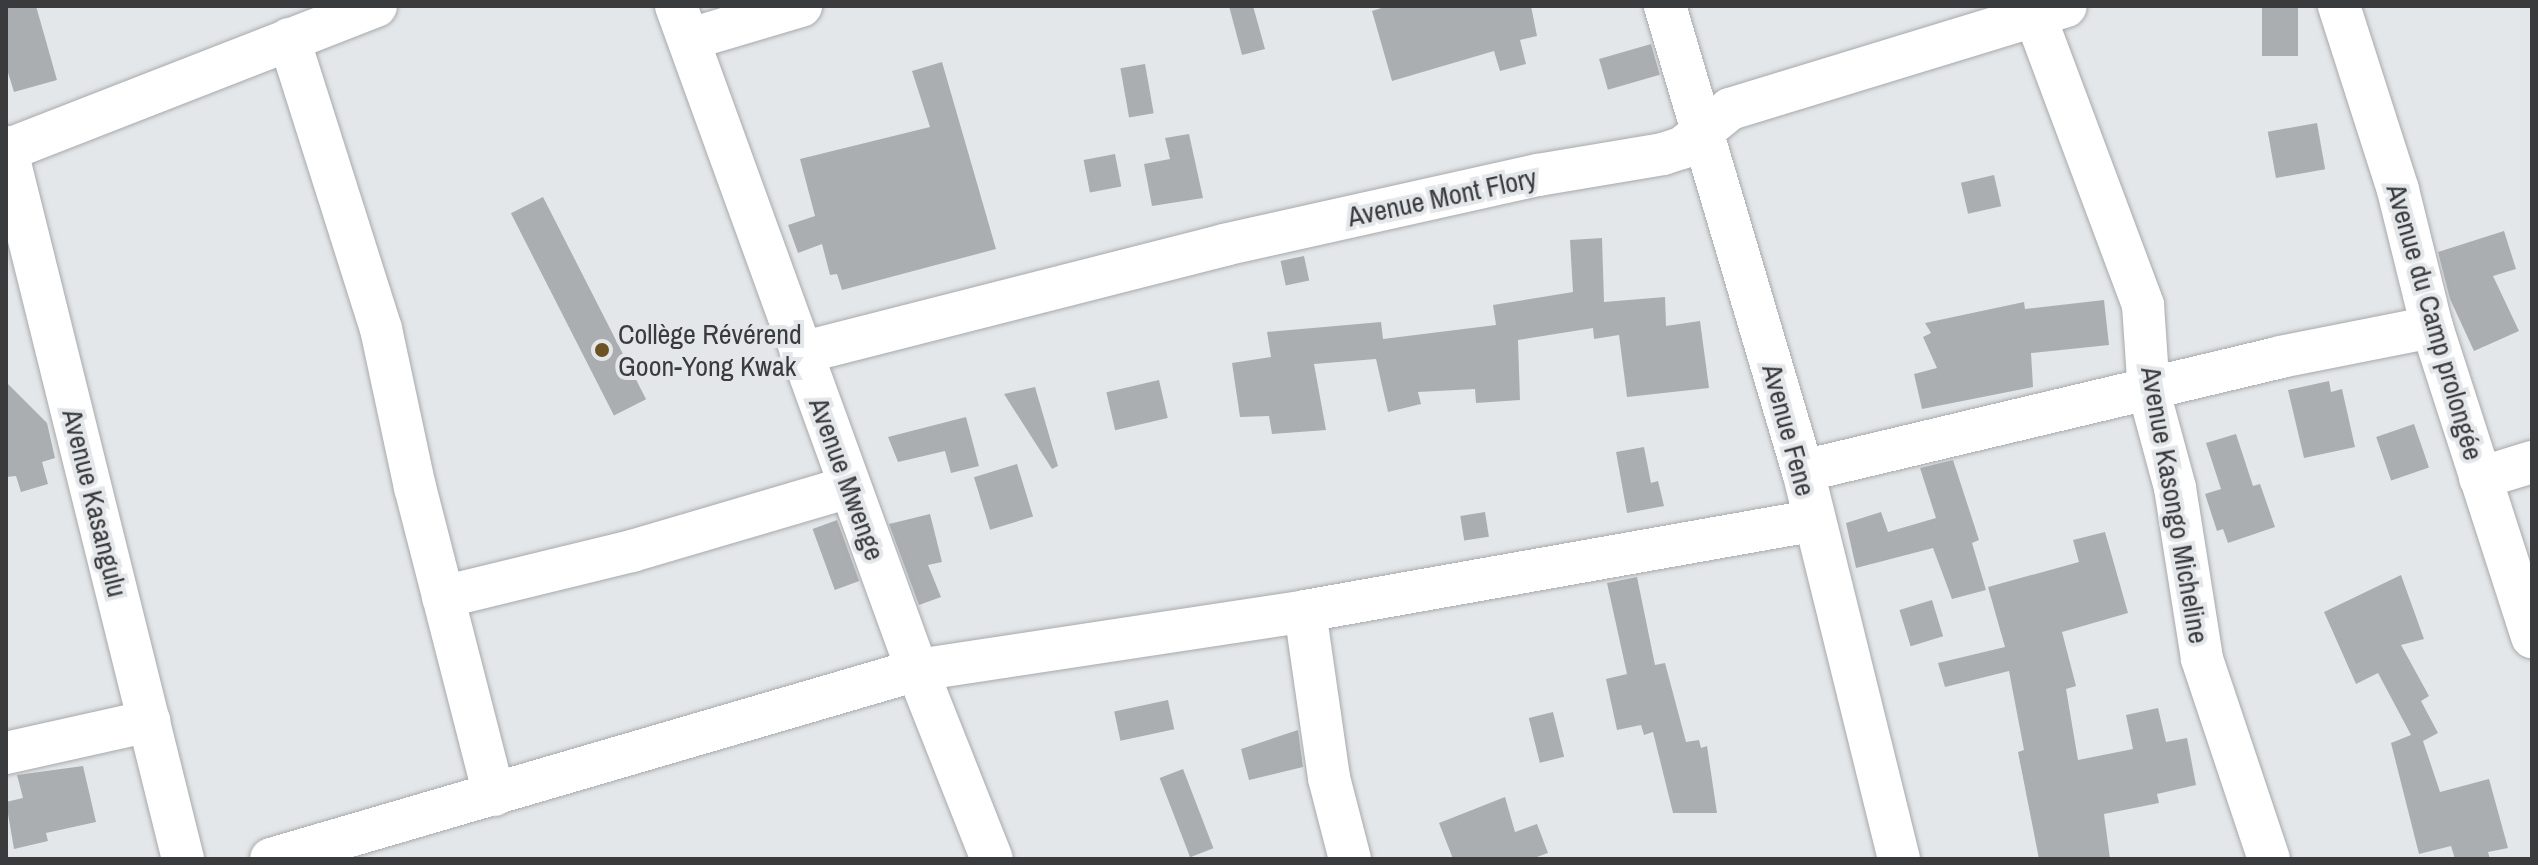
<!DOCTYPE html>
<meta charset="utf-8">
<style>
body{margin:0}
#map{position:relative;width:2538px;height:865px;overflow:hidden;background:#e4e7e9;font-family:"Archivo Narrow",sans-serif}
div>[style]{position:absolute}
.building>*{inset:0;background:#abaeb0;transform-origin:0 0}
.roads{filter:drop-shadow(0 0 2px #a7aaac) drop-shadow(0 0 2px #a7aaac)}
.minor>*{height:42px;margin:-21px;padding:0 21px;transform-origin:21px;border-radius:21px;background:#fff}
.dots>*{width:22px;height:22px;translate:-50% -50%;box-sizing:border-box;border:4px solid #e4e7e9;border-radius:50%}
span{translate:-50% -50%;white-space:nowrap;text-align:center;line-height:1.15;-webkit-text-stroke:8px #e4e7e9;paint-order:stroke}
.street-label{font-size:28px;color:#3a3b3c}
.poi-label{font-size:28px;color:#3a3b3c}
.left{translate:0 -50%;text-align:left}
.frame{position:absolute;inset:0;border:8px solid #3a3b3c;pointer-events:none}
</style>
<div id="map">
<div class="building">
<div style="clip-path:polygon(6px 6px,36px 6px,57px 80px,14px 92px,6px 66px)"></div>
<div style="clip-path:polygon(1229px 6px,1253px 6px,1265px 49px,1242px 55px)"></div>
<div style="clip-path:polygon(1388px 6px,1531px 6px,1537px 36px,1520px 40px,1526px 64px,1500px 71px,1494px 51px,1392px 81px,1372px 11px)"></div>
<div style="left:2262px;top:6px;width:36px;height:50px"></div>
<div style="left:1651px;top:44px;width:32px;height:54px;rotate:74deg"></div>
<div style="clip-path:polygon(942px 62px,996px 249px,842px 290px,837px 274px,830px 275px,822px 244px,798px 253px,788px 225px,815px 216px,800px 159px,930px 127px,912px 71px)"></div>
<div style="left:1145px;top:64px;width:50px;height:25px;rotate:80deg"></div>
<div style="left:2317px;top:123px;width:47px;height:50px;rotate:80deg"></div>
<div style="clip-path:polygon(1189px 134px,1203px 198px,1152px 206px,1144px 164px,1170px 159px,1165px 138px)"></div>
<div style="left:1115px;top:154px;width:33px;height:32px;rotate:79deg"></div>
<div style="left:1994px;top:175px;width:32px;height:34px;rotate:77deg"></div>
<div style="left:543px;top:197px;width:227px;height:36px;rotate:63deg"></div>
<div style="clip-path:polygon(2504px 231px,2516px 269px,2493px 276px,2519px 331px,2474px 351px,2450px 299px,2438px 252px)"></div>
<div style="clip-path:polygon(1602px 238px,1604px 302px,1665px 297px,1666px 326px,1700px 321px,1709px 388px,1627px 397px,1619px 335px,1594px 339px,1593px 328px,1518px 340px,1520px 400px,1476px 403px,1475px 389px,1418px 392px,1421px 404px,1388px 412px,1376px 359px,1314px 364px,1326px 430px,1272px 434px,1269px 416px,1240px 417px,1232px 363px,1271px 357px,1267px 332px,1381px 322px,1383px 339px,1496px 325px,1493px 305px,1573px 292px,1570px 240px)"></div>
<div style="left:1304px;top:256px;width:25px;height:24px;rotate:78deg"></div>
<div style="clip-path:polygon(2104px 300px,2109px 345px,2031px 353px,2033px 387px,1922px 409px,1914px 374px,1937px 368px,1923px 337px,1931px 333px,1925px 323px,2024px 302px,2025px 309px)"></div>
<div style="left:1159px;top:380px;width:39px;height:54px;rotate:77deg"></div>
<div style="clip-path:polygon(2329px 381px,2331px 392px,2342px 389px,2355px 447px,2304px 458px,2288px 390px)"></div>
<div style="clip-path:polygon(6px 382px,47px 423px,55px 458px,42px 462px,48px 484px,21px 492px,16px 476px,6px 477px)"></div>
<div style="clip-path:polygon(1035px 387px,1058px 466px,1052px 469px,1004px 394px)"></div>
<div style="clip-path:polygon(966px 417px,979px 466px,951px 473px,945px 451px,898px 462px,888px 437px)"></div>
<div style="left:2414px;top:424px;width:46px;height:40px;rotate:71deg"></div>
<div style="clip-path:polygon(2236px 434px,2253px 486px,2260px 484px,2275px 527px,2228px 543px,2223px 529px,2217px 531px,2205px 494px,2221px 489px,2206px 443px)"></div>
<div style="clip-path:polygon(1644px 447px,1651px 483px,1658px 481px,1664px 506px,1627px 513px,1616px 452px)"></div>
<div style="clip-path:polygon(1953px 460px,1979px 540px,1972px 543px,1986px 590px,1952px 599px,1933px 548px,1856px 568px,1846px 523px,1881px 512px,1888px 532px,1936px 518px,1920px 468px)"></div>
<div style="left:1017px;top:464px;width:55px;height:45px;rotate:73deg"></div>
<div style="left:1485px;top:512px;width:25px;height:25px;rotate:81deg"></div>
<div style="clip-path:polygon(930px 514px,942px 562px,928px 565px,941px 597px,919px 605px,889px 524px)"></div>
<div style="left:837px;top:520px;width:65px;height:26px;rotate:70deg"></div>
<div style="clip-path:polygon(2105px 532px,2128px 613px,2062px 632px,2076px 686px,2066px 689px,2078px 760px,2133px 749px,2126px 715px,2158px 708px,2166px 742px,2187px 738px,2196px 785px,2157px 794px,2159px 803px,2104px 814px,2110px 859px,2039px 859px,2018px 752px,2024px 750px,2009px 671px,1945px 687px,1938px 663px,2005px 647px,1988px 587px,2079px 562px,2073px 540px)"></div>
<div style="clip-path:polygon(2401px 575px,2424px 639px,2401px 645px,2429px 696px,2421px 701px,2438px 733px,2423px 741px,2440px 792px,2489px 779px,2508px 848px,2488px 852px,2490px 859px,2455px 859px,2451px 846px,2419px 854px,2391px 743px,2411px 735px,2378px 673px,2356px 684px,2324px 612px)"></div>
<div style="clip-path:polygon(1637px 577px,1655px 665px,1665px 663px,1686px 742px,1699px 740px,1701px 748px,1707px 746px,1717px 813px,1673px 813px,1653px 732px,1644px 735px,1641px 725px,1617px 730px,1606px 679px,1627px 674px,1607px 583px)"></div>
<div style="left:1932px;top:600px;width:38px;height:34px;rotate:73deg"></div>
<div style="left:1168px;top:700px;width:30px;height:55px;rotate:78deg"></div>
<div style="left:1553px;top:712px;width:46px;height:25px;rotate:76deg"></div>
<div style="clip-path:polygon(1298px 730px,1303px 767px,1249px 780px,1241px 749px)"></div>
<div style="clip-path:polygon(83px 766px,96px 822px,46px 833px,48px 841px,14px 849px,6px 802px,23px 798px,17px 775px)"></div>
<div style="left:1183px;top:769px;width:85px;height:25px;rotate:69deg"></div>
<div style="clip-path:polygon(1505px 797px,1515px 832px,1537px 824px,1548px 853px,1531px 859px,1453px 859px,1439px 823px)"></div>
</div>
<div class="roads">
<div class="minor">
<div style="left:676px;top:6px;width:706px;rotate:70.05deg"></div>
<div style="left:917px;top:670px;width:203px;rotate:68.4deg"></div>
<div style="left:1665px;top:6px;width:485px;rotate:73.5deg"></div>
<div style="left:1803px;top:471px;width:400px;rotate:76.1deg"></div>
<div style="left:2339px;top:6px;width:193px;rotate:72.2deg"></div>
<div style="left:2398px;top:190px;width:141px;rotate:76.1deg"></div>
<div style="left:2432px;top:327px;width:326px;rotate:72.1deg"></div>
<div style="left:2035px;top:16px;width:309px;rotate:69.5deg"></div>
<div style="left:2143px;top:305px;width:87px;rotate:86.1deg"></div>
<div style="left:2149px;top:392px;width:99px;rotate:74.8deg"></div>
<div style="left:2175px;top:488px;width:173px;rotate:81deg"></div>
<div style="left:2202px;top:659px;width:211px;rotate:71.5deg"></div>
<div style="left:289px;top:39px;width:304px;rotate:72.4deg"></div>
<div style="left:381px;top:329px;width:162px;rotate:77.9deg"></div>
<div style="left:415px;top:487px;width:318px;rotate:75.6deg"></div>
<div style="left:690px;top:39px;width:116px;rotate:-16.6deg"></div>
<div style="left:6px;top:147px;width:734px;rotate:76.04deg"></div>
<div style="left:7px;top:150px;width:396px;rotate:-21.3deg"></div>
<div style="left:801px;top:353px;width:437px;rotate:-14.3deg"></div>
<div style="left:1224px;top:245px;width:322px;rotate:-12.6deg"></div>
<div style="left:1538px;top:175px;width:127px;rotate:-9.5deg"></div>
<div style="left:1663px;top:154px;width:20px;rotate:-18deg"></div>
<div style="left:1682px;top:148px;width:62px;rotate:-39.1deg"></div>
<div style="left:1730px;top:109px;width:351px;rotate:-17deg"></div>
<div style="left:1803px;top:471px;width:490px;rotate:-13.4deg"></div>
<div style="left:2280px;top:357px;width:155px;rotate:-11.2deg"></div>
<div style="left:2480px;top:478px;width:54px;rotate:-17.1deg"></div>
<div style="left:443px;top:597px;width:195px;rotate:-13.7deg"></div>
<div style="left:632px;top:551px;width:227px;rotate:-16.4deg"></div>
<div style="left:1305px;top:611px;width:169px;rotate:81.8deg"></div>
<div style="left:1329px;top:778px;width:84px;rotate:75.5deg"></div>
<div style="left:6px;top:753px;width:147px;rotate:-12.6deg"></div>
<div style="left:271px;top:859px;width:673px;rotate:-16.31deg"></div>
<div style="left:917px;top:670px;width:392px;rotate:-8.6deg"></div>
<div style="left:1305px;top:611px;width:514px;rotate:-10.09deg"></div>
</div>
</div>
<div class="dots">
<div style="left:602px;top:350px;background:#6c5324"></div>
</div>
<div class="street-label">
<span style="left:1442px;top:197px;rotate:-12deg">Avenue Mont Flory</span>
<span style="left:2435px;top:322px;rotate:74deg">Avenue du Camp prolongée</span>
<span style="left:1789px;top:430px;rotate:75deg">Avenue Fene</span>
<span style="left:847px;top:479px;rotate:70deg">Avenue Mwenge</span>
<span style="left:95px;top:503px;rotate:76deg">Avenue Kasangulu</span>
<span style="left:2175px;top:505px;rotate:80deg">Avenue Kasongo Micheline</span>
</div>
<div class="poi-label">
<span class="left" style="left:618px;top:350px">Collège Révérend<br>Goon-Yong Kwak</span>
</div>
<div class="frame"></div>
</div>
